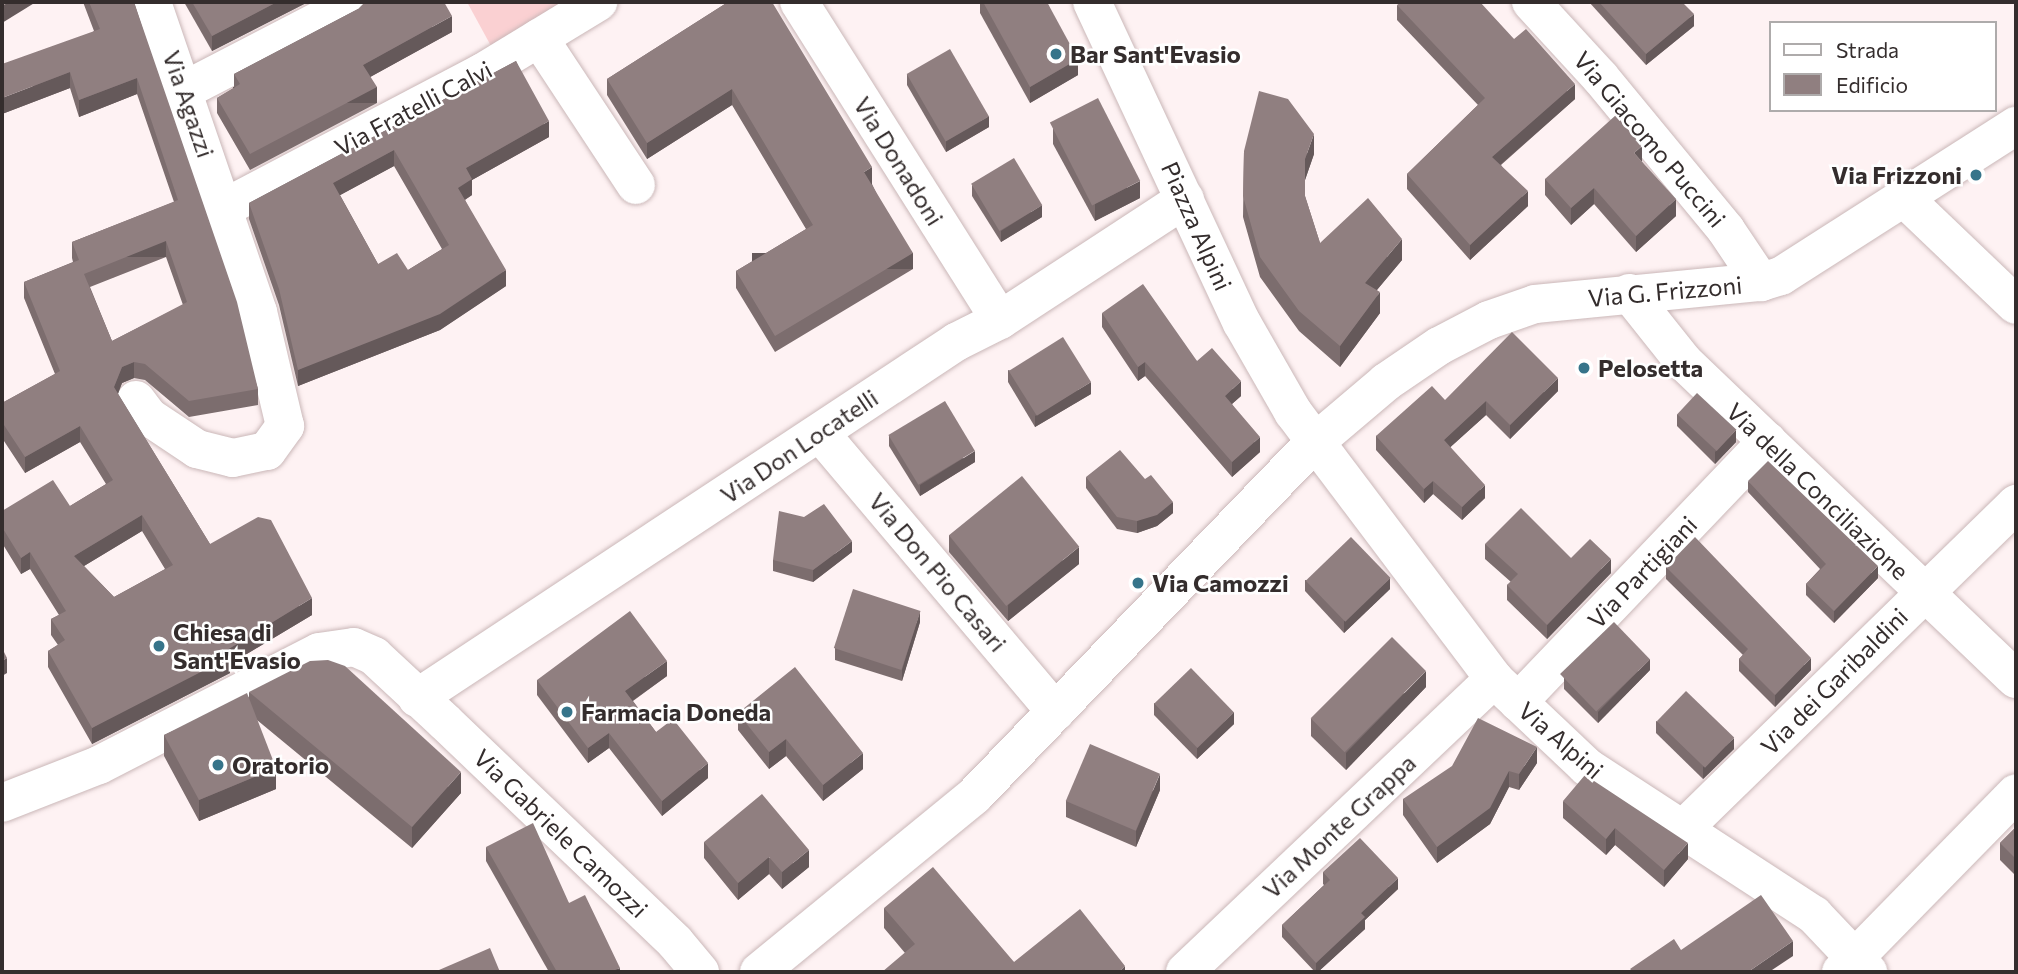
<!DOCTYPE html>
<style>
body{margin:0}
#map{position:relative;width:2018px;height:974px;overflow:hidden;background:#fef2f3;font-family:Commissioner,sans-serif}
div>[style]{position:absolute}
.green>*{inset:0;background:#fad0d2}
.roads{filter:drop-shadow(0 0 2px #cab7b8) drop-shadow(0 0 2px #cab7b8)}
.minor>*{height:38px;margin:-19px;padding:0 19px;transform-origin:19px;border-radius:19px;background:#fff}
.wall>*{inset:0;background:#7c6d6e}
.shaded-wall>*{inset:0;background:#65595a;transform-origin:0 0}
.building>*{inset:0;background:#907f80;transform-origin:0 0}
.dots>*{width:19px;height:19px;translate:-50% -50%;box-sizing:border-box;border:4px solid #fff;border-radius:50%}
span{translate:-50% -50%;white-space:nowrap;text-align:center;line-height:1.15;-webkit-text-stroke:5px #fff;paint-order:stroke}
.poi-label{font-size:24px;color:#342d2d;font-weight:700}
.left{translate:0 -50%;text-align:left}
.right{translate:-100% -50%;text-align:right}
.street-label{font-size:24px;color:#342d2d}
.frame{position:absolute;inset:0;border:4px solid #342d2d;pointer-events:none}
.legend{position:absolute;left:1769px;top:21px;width:228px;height:91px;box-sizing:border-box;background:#fff;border:2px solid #aeabab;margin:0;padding:9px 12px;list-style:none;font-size:21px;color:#342d2d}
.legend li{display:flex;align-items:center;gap:14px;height:35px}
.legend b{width:35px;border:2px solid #aeabab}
</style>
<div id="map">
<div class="green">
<div style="clip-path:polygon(467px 2px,563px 2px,491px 46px)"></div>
</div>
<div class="roads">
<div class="minor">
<div style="left:799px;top:2px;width:376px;rotate:57.7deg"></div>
<div style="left:1092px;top:2px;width:354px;rotate:65deg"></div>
<div style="left:1242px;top:323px;width:103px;rotate:60.2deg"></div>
<div style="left:1293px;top:412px;width:334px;rotate:53deg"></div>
<div style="left:1494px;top:679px;width:128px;rotate:43.4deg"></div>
<div style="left:1587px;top:767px;width:271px;rotate:33.1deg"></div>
<div style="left:1814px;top:915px;width:79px;rotate:46.5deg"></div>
<div style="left:1531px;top:2px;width:102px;rotate:47.4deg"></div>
<div style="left:1600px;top:77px;width:198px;rotate:50.5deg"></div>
<div style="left:1726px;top:230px;width:63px;rotate:56.1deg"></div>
<div style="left:539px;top:38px;width:176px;rotate:56.6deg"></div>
<div style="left:185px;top:90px;width:182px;rotate:-27.4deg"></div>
<div style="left:1905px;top:199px;width:153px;rotate:43.7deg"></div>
<div style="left:224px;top:208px;width:293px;rotate:-27.7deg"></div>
<div style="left:483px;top:72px;width:135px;rotate:-31.3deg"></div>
<div style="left:1629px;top:293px;width:88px;rotate:51.4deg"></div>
<div style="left:1684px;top:362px;width:459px;rotate:43.7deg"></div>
<div style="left:136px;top:400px;width:21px;rotate:53deg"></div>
<div style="left:149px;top:417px;width:58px;rotate:33.7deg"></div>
<div style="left:197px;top:449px;width:37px;rotate:14deg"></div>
<div style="left:233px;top:458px;width:35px;rotate:-12deg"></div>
<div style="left:267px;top:451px;width:31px;rotate:-54deg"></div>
<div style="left:285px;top:426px;width:117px;rotate:-103.3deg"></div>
<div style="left:258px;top:312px;width:328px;rotate:-108.9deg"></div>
<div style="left:820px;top:433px;width:365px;rotate:49.8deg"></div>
<div style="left:417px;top:698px;width:646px;rotate:-33.44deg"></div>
<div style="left:956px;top:342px;width:49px;rotate:-26.6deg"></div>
<div style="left:1000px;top:320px;width:221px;rotate:-33.2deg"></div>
<div style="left:1518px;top:702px;width:361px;rotate:-46.3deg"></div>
<div style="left:2px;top:803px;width:104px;rotate:-21.4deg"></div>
<div style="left:99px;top:765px;width:247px;rotate:-27.2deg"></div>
<div style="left:319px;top:652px;width:35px;rotate:-8deg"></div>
<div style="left:354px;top:647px;width:22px;rotate:24deg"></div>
<div style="left:374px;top:656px;width:97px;rotate:42.9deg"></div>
<div style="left:445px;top:722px;width:318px;rotate:43.7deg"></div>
<div style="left:675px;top:942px;width:39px;rotate:50deg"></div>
<div style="left:1682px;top:830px;width:467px;rotate:-44.3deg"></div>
<div style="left:759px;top:972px;width:278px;rotate:-39.3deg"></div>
<div style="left:974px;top:796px;width:489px;rotate:-46.1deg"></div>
<div style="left:1313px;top:444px;width:96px;rotate:-40.3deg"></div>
<div style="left:1386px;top:382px;width:64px;rotate:-34.2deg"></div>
<div style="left:1439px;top:346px;width:56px;rotate:-27.5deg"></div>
<div style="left:1489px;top:320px;width:49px;rotate:-19.2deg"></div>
<div style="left:1535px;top:304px;width:227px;rotate:-5.6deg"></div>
<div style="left:1761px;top:282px;width:21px;rotate:-17deg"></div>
<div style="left:1781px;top:276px;width:279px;rotate:-32.6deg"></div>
<div style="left:1185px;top:972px;width:426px;rotate:-43.5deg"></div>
<div style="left:1841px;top:972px;width:250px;rotate:-45.6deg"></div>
</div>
</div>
<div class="wall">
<div style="clip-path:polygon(evenodd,83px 2px,134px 2px,258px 389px,258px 405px,189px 417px,145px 380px,134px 378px,122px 383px,118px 394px,210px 544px,312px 615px,230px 664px,230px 673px,92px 744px,48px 667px,48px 651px,58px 645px,51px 635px,51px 619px,59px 615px,30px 569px,21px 574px,2px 543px,2px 511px,70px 506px,106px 484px,80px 442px,25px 473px,2px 438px,2px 403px,55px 374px,24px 298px,24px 282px,73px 262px,72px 258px,72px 242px,174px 202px,137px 94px,79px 117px,70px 88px,2px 114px,94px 31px,83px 2px,166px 257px,183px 305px,112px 341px,90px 287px,166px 257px,83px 2px,142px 531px,165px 569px,114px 597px,84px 566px,142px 531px)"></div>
<div style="clip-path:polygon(184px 2px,308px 2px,212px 51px)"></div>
<div style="clip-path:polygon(728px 2px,872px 184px,913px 269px,775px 352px,736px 288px,736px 271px,806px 229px,732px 105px,647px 159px,607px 95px,607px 79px)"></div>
<div style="clip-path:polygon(980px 2px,1047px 2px,1078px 75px,1030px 103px,980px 13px)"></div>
<div style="clip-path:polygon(1589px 2px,1682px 2px,1694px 26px,1646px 65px)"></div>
<div style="clip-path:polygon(1397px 5px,1514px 39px,1575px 99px,1501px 165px,1528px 206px,1470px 260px,1407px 189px,1407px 174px,1478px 105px,1397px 20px)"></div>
<div style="clip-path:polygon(358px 9px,452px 32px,370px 77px,377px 103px,250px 170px,217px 113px,217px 98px,234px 88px,234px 74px)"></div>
<div style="clip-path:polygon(evenodd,516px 61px,549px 137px,472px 180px,472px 195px,465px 200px,506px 286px,440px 330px,298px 386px,279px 305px,249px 219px,249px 203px,516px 61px,394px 166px,442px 249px,408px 270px,378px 264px,340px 195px,394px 166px)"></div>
<div style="clip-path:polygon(907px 74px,989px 127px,946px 152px,907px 85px)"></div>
<div style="clip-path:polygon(1053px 128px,1140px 198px,1095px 221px,1053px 144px)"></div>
<div style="clip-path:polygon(1244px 151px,1314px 154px,1305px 180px,1305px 196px,1320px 243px,1402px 260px,1377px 290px,1380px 313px,1340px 367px,1299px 331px,1260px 277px,1243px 217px)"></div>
<div style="clip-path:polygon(1642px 162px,1676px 216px,1636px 252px,1594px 204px,1571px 225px,1545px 195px,1545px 179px)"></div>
<div style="clip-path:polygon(972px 185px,1042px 217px,1001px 242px,972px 196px)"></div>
<div style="clip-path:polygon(1102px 313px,1197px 361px,1241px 396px,1232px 404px,1260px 452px,1232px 477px,1145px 376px,1138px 381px,1102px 327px)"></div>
<div style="clip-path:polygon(1008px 370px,1091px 394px,1035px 427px,1008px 382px)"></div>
<div style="clip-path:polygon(1558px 391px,1510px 439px,1486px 415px,1450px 447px,1485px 498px,1462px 520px,1433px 494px,1424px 503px,1376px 450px,1376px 436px,1445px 400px)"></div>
<div style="clip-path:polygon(1677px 414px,1736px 442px,1715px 464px,1677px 426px)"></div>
<div style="clip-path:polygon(889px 435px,975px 462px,920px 496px,889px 446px)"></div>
<div style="clip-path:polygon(1086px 477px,1173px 513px,1157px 526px,1137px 533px,1117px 529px,1086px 488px)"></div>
<div style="clip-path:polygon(1748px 481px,1878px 578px,1834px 623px,1806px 595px,1806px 584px,1820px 569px,1748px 492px)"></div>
<div style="clip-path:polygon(949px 535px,1079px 564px,1008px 621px,949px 552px)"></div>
<div style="clip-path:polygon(1485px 544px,1571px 558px,1611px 573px,1547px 639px,1507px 600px,1507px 585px,1511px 582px,1485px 559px)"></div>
<div style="clip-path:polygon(852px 552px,813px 582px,773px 571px,773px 560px)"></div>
<div style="clip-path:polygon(1666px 567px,1811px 670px,1775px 707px,1739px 671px,1739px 659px,1743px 655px,1666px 579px)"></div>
<div style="clip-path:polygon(1305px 580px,1390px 589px,1344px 633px,1305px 591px)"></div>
<div style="clip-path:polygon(920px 622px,902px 681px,835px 660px,835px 648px)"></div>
<div style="clip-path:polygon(1650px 670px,1598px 723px,1564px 689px,1564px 678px)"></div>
<div style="clip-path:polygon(667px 676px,633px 701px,656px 732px,708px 778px,662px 816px,609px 748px,588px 763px,537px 695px,537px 680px)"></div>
<div style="clip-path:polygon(1426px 687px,1346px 770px,1311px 736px,1311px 719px)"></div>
<div style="clip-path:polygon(249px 692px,461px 793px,412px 848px,257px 720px,276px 789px,199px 821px,164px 756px,164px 735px,249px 697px)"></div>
<div style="clip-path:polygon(1154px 703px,1234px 724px,1197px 759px,1154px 715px)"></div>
<div style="clip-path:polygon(738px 713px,863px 769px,823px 801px,786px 756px,769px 769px,738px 730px)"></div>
<div style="clip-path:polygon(1656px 721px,1734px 749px,1703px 779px,1656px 733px)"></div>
<div style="clip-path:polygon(1537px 763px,1519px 790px,1509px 787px,1490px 824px,1437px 863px,1403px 815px,1403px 799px)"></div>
<div style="clip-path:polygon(1160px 790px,1136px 847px,1066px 817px,1066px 801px)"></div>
<div style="clip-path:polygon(1563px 801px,1688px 859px,1664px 887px,1615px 845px,1606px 855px,1563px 818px)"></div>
<div style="clip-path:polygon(2016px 827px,2016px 876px,2000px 860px,2000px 843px)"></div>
<div style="clip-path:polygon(704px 842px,809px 867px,782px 889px,769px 874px,738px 900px,704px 858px)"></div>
<div style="clip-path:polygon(486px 847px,569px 903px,620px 972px,549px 972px,486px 861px)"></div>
<div style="clip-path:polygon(1323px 872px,1398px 889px,1365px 920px,1365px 929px,1318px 972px,1315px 972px,1282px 937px,1282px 925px,1324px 885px,1323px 884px)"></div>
<div style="clip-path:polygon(884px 908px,1014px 962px,1125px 972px,905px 953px,884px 928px)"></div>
</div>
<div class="shaded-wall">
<div style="clip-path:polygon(9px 2px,36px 2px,2px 23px,2px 6px)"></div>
<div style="clip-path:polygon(277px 2px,308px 2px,212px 51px,212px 36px)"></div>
<div style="clip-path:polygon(1694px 14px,1694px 26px,1646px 65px,1646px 54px)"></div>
<div style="clip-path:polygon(452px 16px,452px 32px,363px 81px,363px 65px)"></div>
<div style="clip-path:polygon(1078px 59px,1078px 75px,1030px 103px,1030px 87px)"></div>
<div style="clip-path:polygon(70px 72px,70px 88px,2px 114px,2px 98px)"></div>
<div style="clip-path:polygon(137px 78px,137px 94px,79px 117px,79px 100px)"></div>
<div style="clip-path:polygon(1575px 84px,1575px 99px,1492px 172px,1492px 157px)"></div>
<div style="left:377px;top:87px;width:16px;height:144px;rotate:90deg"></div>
<div style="clip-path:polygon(732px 89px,732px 105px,647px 159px,647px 143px)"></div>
<div style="clip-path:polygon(989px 116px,989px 127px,946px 152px,946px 141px)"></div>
<div style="clip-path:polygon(549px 121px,549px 137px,472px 180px,472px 195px,458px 204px,458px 188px,466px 168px)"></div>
<div style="clip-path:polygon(1314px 134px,1314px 154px,1305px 180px,1305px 159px)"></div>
<div style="clip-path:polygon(1642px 146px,1642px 162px,1634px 153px)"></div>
<div style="clip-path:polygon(394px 150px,394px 166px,333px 199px,333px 183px)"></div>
<div style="clip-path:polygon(872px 167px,872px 184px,864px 189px,864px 172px)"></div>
<div style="clip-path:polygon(1140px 181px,1140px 198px,1095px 221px,1095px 204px)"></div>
<div style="clip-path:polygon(1594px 188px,1594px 204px,1571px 225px,1571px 208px)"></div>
<div style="clip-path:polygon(1528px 191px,1528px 206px,1470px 260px,1470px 245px)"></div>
<div style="clip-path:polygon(1676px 199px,1676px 216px,1636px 252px,1636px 236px)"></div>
<div style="clip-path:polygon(1042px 205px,1042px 217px,1001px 242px,1001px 231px)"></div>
<div style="clip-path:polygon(1402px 239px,1402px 260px,1365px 304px,1365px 283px)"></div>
<div style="left:166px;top:241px;width:16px;height:88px;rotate:90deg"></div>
<div style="left:913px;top:253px;width:16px;height:161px;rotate:90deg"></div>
<div style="clip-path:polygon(506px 270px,506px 286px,440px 330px,298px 386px,298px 370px)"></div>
<div style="clip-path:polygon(1380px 292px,1380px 313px,1340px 367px,1340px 346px)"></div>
<div style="clip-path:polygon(134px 362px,134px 378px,122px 383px,114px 403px,114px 387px,122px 367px)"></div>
<div style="clip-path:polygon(1145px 362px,1145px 376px,1138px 381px,1138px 367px)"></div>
<div style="clip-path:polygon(1558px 378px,1558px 391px,1510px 439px,1510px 425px)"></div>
<div style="clip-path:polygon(1241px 381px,1241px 396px,1225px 410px,1225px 396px)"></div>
<div style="clip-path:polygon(1091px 382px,1091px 394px,1035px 427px,1035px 416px)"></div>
<div style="clip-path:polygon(1486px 401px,1486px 415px,1444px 453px,1444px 440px)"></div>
<div style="clip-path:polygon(80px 426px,80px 442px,25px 473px,25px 457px)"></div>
<div style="clip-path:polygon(1736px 430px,1736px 442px,1715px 464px,1715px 452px)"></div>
<div style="clip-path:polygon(1260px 437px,1260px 452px,1232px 477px,1232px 462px)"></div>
<div style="clip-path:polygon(975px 451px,975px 462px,920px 496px,920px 485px)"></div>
<div style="clip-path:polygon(1433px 481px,1433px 494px,1424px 503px,1424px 489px)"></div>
<div style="clip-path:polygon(1485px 485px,1485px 498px,1462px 520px,1462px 507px)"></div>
<div style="clip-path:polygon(1173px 502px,1173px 513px,1157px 526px,1137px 533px,1137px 521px)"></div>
<div style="clip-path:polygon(142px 515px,142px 531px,74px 572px,74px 556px)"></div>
<div style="clip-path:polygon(852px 541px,852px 552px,813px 582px,813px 570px)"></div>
<div style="clip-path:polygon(1079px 547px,1079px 564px,1008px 621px,1008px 605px)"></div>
<div style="clip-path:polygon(30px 552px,30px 569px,21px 574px,21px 558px)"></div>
<div style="clip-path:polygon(1611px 559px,1611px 573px,1547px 639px,1547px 625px)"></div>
<div style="clip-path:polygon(1878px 566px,1878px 578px,1834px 623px,1834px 611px)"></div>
<div style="clip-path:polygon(1390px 578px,1390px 589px,1344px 633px,1344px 621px)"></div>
<div style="clip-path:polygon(312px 598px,312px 615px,230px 664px,230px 673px,92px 744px,92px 728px,227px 650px)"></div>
<div style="clip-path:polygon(920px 611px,920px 622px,902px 681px,902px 670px)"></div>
<div style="clip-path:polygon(7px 658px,7px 673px,2px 676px,2px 661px)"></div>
<div style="clip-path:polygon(1811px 658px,1811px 670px,1775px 707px,1775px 695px)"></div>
<div style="clip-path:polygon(1650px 659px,1650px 670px,1598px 723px,1598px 712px)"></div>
<div style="clip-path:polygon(667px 661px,667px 676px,625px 706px,625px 691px)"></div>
<div style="clip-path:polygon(1426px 671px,1426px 687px,1346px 770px,1346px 753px)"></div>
<div style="clip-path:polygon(1234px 712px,1234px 724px,1197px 759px,1197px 748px)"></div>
<div style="clip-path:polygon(609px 733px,609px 748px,588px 763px,588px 748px)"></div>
<div style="clip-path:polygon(1734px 738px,1734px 749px,1703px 779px,1703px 767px)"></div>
<div style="clip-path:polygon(786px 739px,786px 756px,769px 769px,769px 752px)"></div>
<div style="clip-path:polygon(1537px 747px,1537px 763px,1519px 790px,1519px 774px)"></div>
<div style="clip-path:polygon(863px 753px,863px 769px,823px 801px,823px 785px)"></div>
<div style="clip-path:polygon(708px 763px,708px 778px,662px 816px,662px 801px)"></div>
<div style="clip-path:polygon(276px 768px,276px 789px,199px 821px,199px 800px)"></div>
<div style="clip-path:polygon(1509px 771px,1509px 787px,1490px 824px,1437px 863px,1437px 847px)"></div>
<div style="clip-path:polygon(461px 772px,461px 793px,412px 848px,412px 827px)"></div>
<div style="clip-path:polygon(1160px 774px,1160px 790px,1136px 847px,1136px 831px)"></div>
<div style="clip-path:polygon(1615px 828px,1615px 845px,1606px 855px,1606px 839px)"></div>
<div style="clip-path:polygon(1688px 843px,1688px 859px,1664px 887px,1664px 870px)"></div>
<div style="clip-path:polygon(809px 850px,809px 867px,782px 889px,782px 872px)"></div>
<div style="clip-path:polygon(769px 857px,769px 874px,738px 900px,738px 883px)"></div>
<div style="clip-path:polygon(1398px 878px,1398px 889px,1365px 920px,1365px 929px,1318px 972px,1316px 972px,1316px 963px,1361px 913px)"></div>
<div style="clip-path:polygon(1793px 941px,1793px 956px,1769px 972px,1748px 972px)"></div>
<div style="clip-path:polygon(1125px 966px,1125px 972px,1119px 972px)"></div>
<div style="clip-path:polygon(620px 968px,620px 972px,610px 972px)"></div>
</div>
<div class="building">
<div style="clip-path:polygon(2px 2px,9px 2px,2px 6px)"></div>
<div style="clip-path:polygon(evenodd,89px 2px,134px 2px,237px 302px,258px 389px,189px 401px,145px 364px,134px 362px,122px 367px,114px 387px,210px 544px,258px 517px,271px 520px,312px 598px,227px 650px,230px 657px,92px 728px,48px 651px,65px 640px,51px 619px,66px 611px,30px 552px,21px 558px,2px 527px,2px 511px,53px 480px,70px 506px,113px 480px,80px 426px,25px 457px,2px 422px,2px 403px,60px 371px,24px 282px,79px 260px,72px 242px,178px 200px,137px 78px,79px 100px,70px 72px,2px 98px,2px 64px,100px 29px,89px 2px,166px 241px,187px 302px,112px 341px,84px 274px,166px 241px,89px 2px,142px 515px,173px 565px,114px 597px,74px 556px,142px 515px)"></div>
<div style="clip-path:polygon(192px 2px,277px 2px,212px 36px)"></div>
<div style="clip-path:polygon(365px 2px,444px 2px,452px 16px,363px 65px,377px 87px,250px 154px,217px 98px,240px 84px,234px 74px,358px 9px)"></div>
<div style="clip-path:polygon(728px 2px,772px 2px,872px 167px,864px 172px,913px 253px,775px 336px,736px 271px,813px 225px,732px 89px,647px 143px,607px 79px)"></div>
<div style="clip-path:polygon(983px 2px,1047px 2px,1078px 59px,1030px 87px)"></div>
<div style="clip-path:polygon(1401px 2px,1480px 2px,1514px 39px,1526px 29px,1575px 84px,1492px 157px,1528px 191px,1470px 245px,1407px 174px,1485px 98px,1397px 5px)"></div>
<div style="clip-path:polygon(1599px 2px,1682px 2px,1694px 14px,1646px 54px)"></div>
<div style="left:950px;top:49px;width:78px;height:50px;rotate:60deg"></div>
<div style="clip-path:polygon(evenodd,516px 61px,549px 121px,466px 168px,472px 179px,458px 188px,506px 270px,440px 314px,298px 370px,279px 289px,249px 203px,516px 61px,394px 150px,449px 245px,408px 270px,397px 253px,378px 264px,333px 183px,394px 150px)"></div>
<div style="clip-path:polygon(1259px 91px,1288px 99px,1314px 134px,1305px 159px,1305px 196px,1320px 243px,1368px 198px,1402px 239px,1365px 283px,1380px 292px,1340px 346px,1299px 311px,1260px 257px,1243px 196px,1244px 151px)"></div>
<div style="left:1098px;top:98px;width:93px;height:54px;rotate:63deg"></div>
<div style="clip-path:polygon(1616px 115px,1642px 146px,1634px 153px,1676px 199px,1636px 236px,1594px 188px,1571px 208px,1545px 179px)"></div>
<div style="left:1014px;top:158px;width:55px;height:50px;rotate:59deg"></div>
<div style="clip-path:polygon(1143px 284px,1197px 361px,1212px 348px,1241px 381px,1225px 396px,1260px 437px,1232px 462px,1145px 362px,1138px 367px,1102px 313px)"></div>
<div style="clip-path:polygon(1512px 332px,1558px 378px,1510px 425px,1486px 401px,1444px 440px,1485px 485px,1462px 507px,1433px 481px,1424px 489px,1376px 436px,1432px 386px,1445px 400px)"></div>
<div style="left:1063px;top:337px;width:53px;height:64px;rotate:58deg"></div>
<div style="left:1697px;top:393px;width:54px;height:29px;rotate:43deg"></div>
<div style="left:945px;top:401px;width:58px;height:66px;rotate:59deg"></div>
<div style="clip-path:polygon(1120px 450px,1145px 479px,1151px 475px,1173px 502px,1157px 515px,1137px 521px,1117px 517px,1086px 477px)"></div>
<div style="clip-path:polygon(1768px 461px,1878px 566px,1834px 611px,1806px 584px,1826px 564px,1748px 481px)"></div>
<div style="left:1022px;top:476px;width:91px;height:94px;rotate:51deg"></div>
<div style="clip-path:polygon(824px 504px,852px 541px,813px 570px,773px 560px,779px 511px,804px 517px)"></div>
<div style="clip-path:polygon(1521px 508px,1571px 558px,1590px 539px,1611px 559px,1547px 625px,1507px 585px,1518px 574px,1485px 544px)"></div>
<div style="left:1351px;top:537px;width:57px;height:63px;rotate:46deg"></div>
<div style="clip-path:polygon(1695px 537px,1811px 658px,1775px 695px,1739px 659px,1748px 649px,1666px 567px)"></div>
<div style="left:853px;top:589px;width:71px;height:62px;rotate:18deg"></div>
<div style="clip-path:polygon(630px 611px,667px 661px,625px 691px,656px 732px,673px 719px,708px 763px,662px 801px,609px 733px,588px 748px,537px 680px)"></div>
<div style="left:1614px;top:622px;width:52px;height:75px;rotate:46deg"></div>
<div style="left:1392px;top:637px;width:48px;height:115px;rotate:45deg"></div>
<div style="clip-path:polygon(2px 648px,7px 658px,2px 661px)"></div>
<div style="clip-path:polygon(328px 660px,345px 666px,461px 772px,412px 827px,249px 692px,310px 661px)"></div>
<div style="clip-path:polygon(795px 667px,863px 753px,823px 785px,786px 739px,769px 752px,738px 713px)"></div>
<div style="left:1191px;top:668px;width:62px;height:51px;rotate:46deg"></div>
<div style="left:1686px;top:691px;width:67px;height:42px;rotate:44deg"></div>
<div style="clip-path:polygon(247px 693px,276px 768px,199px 800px,164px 735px)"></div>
<div style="clip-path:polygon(1478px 718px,1537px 747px,1519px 774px,1509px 771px,1490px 808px,1437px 847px,1403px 799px,1452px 766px)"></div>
<div style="left:1090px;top:744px;width:76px;height:62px;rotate:23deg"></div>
<div style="clip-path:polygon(1585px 775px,1688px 843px,1664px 870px,1615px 828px,1606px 839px,1563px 801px)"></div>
<div style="clip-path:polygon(762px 794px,809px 850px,782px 872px,769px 857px,738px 883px,704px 842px)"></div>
<div style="clip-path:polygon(533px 823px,569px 903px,585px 895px,620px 968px,610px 972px,557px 972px,486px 847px)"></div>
<div style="clip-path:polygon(2016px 827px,2016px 859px,2000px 843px)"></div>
<div style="clip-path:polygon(1360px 838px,1398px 878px,1361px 913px,1365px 917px,1316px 963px,1282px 925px,1330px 880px,1323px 872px)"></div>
<div style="clip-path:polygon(933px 867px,1014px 962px,1080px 909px,1125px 966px,1119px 972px,882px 972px,915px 944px,884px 908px)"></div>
<div style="clip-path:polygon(1761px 895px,1793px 941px,1748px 972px,1633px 972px,1630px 969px,1674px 939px,1681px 950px)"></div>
<div style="clip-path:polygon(490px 948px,500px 972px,440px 972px,439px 970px)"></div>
</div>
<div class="dots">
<div style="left:1056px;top:54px;background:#36748a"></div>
<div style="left:1976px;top:175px;background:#36748a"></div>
<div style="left:1584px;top:368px;background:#36748a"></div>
<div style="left:1138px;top:583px;background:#36748a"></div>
<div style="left:159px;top:646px;background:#36748a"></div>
<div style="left:567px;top:712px;background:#36748a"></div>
<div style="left:218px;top:765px;background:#36748a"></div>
</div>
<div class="poi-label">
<span class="left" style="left:1070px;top:54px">Bar Sant'Evasio</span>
<span class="right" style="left:1962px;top:175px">Via Frizzoni</span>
<span class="left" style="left:1598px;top:368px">Pelosetta</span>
<span class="left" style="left:1152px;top:583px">Via Camozzi</span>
<span class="left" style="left:173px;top:646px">Chiesa di<br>Sant'Evasio</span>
<span class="left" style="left:581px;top:712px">Farmacia Doneda</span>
<span class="left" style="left:232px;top:765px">Oratorio</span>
</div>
<div class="street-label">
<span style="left:189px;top:104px;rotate:71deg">Via Agazzi</span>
<span style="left:413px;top:108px;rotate:-28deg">Via Fratelli Calvi</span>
<span style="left:1650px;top:139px;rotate:50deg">Via Giacomo Puccini</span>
<span style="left:899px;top:161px;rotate:58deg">Via Donadoni</span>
<span style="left:1197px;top:226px;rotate:66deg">Piazza Alpini</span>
<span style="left:1665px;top:291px;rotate:-5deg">Via G. Frizzoni</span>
<span style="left:799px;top:446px;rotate:-34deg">Via Don Locatelli</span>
<span style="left:1818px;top:491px;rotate:44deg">Via della Conciliazione</span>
<span style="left:938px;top:572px;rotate:50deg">Via Don Pio Casari</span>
<span style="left:1642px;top:572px;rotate:-46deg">Via Partigiani</span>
<span style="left:1834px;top:681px;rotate:-45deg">Via dei Garibaldini</span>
<span style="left:1561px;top:740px;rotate:41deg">Via Alpini</span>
<span style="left:1339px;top:826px;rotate:-43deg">Via Monte Grappa</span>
<span style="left:561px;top:833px;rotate:44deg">Via Gabriele Camozzi</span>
</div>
<div class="frame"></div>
<ul class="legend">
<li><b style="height:9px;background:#fff"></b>Strada</li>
<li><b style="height:19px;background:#907f80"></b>Edificio</li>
</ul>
</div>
